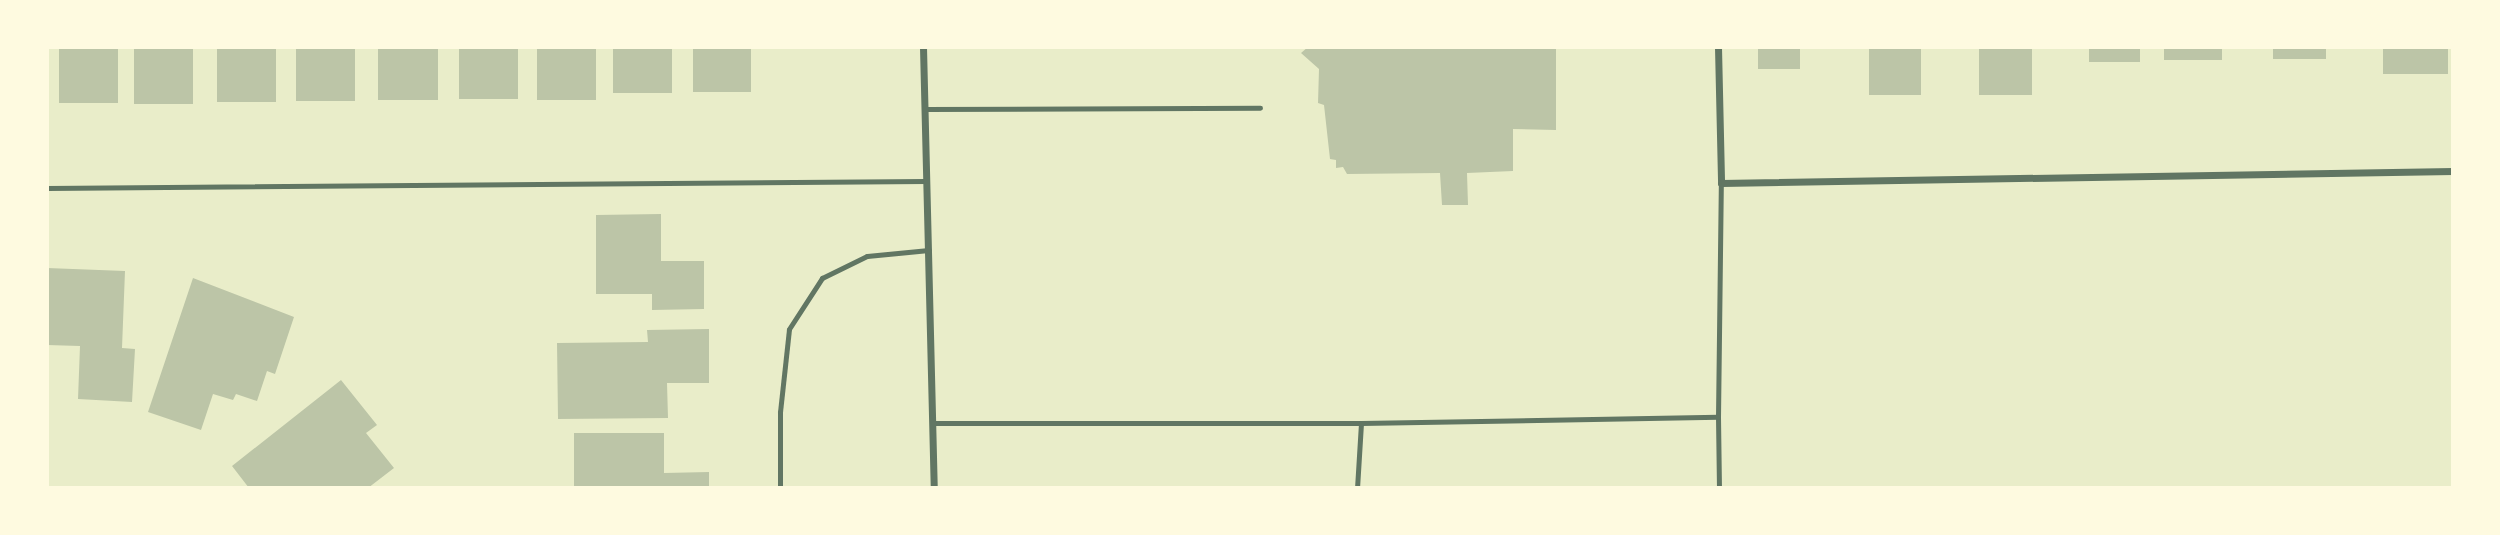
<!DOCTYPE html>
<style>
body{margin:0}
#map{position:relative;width:2500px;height:535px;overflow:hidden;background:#e9edc9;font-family:Helvetica,sans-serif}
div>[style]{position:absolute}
.building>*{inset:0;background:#bcc5a7;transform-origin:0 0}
.service>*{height:5px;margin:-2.5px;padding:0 2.5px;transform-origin:2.5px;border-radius:2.5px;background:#617663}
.minor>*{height:7px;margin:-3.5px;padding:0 3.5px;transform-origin:3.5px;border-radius:3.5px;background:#617663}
span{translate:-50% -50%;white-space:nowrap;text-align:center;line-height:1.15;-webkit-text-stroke:7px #fefae0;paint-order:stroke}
.frame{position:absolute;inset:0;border:49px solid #fefae0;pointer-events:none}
</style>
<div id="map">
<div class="building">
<div style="left:59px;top:47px;width:59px;height:56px"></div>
<div style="left:134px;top:47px;width:59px;height:57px"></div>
<div style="left:217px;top:47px;width:59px;height:55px"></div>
<div style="left:296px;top:47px;width:59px;height:54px"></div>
<div style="left:378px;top:47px;width:60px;height:53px"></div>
<div style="left:459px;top:47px;width:59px;height:52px"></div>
<div style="left:537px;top:47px;width:59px;height:53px"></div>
<div style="left:613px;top:47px;width:59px;height:46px"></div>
<div style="left:693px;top:47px;width:58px;height:45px"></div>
<div style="clip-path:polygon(1308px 47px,1556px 47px,1556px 130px,1513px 129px,1513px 171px,1467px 173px,1468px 205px,1442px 205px,1440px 173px,1347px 174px,1343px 167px,1336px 168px,1336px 160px,1330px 159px,1324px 105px,1318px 103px,1319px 69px,1301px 53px)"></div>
<div style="left:1758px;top:47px;width:42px;height:22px"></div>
<div style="left:1869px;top:47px;width:52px;height:48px"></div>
<div style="left:1979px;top:47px;width:53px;height:48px"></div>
<div style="left:2089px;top:47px;width:51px;height:15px"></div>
<div style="left:2164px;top:47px;width:58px;height:13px"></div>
<div style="left:2273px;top:47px;width:53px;height:12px"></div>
<div style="left:2383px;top:47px;width:65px;height:27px"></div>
<div style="clip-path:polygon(661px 214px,661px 261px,704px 261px,704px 309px,652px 310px,652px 294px,596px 294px,596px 215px)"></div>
<div style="clip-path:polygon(47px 268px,125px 271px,122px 348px,135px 349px,132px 402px,78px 399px,80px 346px,47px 345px)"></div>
<div style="clip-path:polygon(193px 278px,294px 317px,275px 374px,267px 371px,257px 401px,236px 394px,233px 400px,213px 394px,201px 430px,148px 412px)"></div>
<div style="clip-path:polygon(709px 329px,709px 383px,667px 383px,668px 418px,558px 419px,557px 343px,648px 342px,647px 330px)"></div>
<div style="clip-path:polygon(341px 380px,377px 425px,366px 433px,394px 468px,368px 488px,249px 488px,232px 466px)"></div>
<div style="clip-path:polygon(574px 433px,664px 433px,664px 473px,709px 472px,709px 488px,574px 488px)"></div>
</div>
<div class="service">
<div style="left:925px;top:109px;width:335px;rotate:-0.2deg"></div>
<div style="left:47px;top:188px;width:879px;rotate:-0.46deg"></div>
<div style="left:1718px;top:417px;width:71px;rotate:89.2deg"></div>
<div style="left:934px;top:423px;width:427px"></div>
<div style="left:1361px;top:423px;width:65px;rotate:93.5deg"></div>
<div style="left:1361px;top:423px;width:357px;rotate:-1deg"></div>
<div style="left:1718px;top:417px;width:234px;rotate:-89.3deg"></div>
<div style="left:780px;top:488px;width:76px;rotate:-90deg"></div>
<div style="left:780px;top:412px;width:83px;rotate:-83.8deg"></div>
<div style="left:789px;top:329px;width:61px;rotate:-57.1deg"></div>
<div style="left:822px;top:278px;width:50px;rotate:-26.1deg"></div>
<div style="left:867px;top:256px;width:62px;rotate:-5.5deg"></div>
</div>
<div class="minor">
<div style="left:923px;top:47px;width:441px;rotate:88.6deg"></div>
<div style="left:1718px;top:47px;width:136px;rotate:88.7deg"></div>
<div style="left:1721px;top:183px;width:732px;rotate:-0.94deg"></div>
</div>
<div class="frame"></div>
</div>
